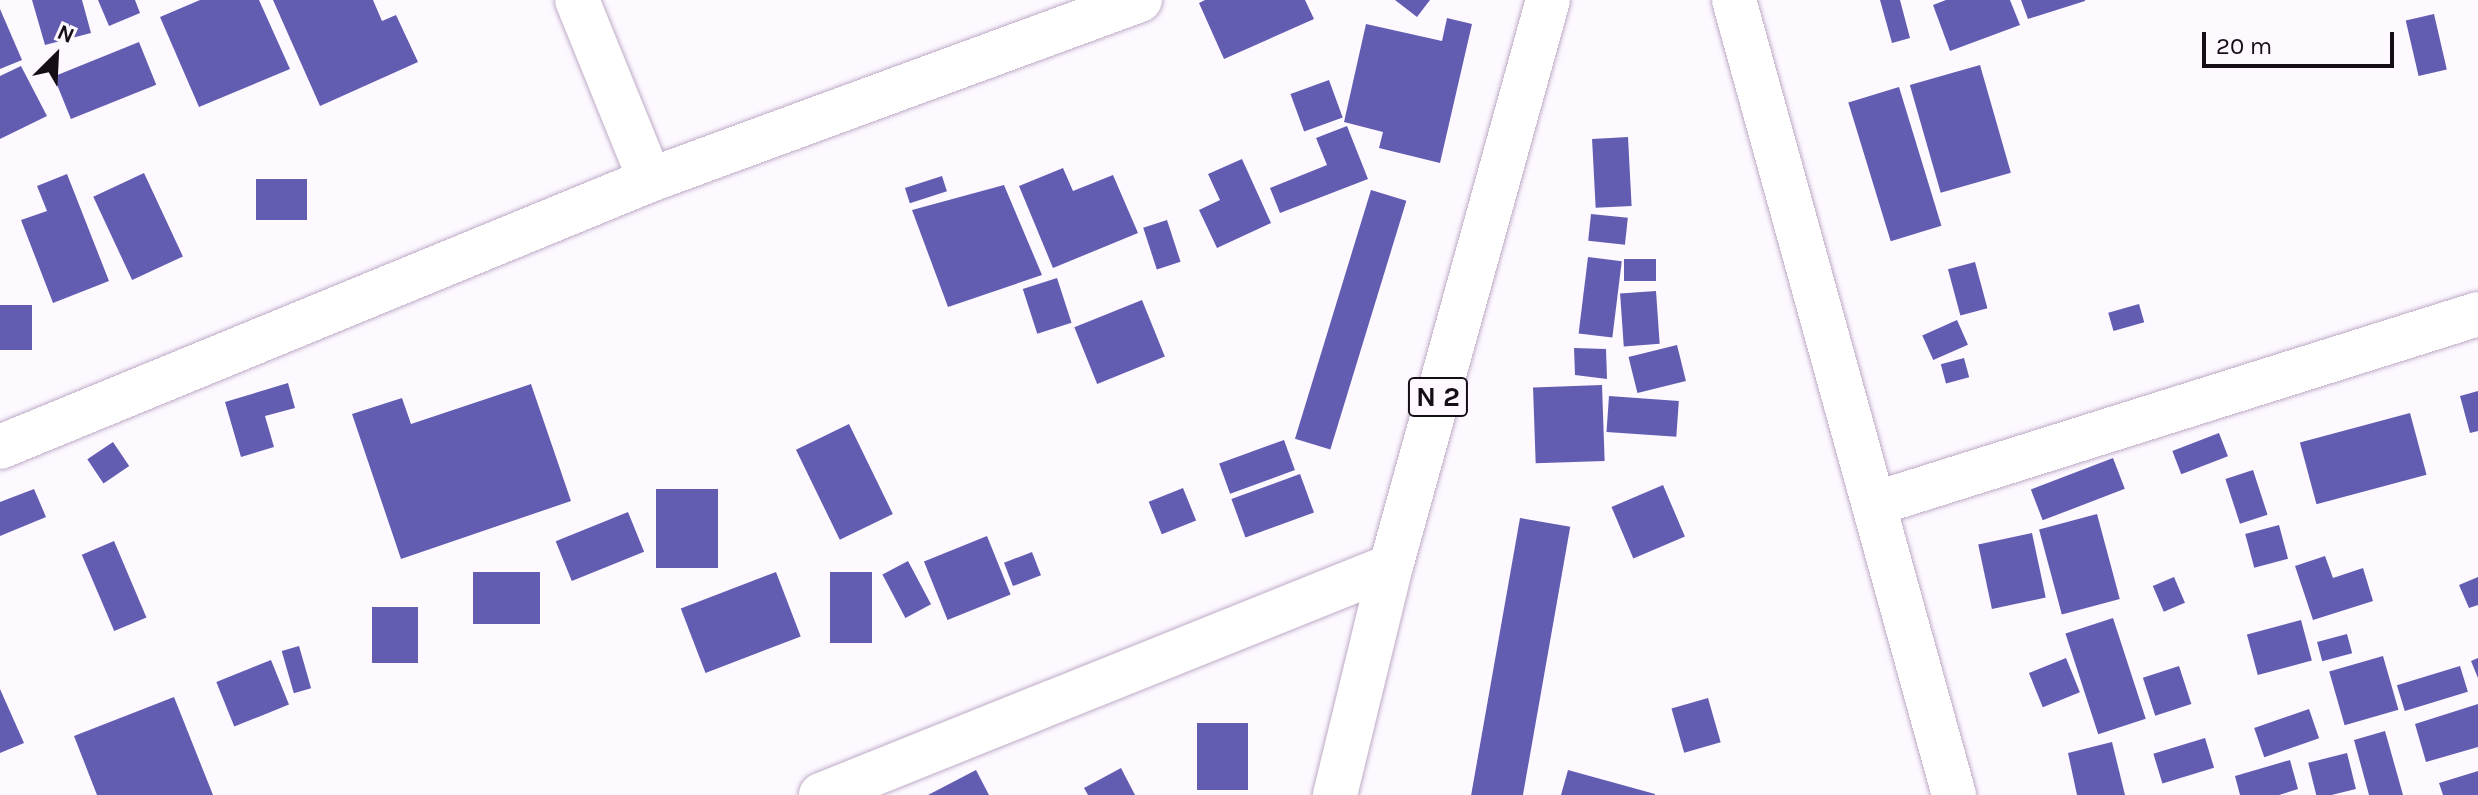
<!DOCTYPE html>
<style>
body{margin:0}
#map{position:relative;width:2478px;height:795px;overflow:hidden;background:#fdf9ff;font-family:Karla,sans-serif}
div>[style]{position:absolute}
.building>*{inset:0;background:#635db2;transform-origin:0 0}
.roads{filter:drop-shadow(0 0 2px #beabc6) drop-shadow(0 0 2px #beabc6)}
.minor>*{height:44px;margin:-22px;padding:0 22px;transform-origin:22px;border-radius:22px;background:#fff}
.tertiary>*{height:44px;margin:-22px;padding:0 22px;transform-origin:22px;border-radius:22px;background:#fff}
.primary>*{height:44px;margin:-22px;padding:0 22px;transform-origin:22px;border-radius:22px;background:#fff}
span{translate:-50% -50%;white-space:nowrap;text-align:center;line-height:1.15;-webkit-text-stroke:6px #fdf9ff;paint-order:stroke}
.shield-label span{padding:2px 6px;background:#fdf9ff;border:2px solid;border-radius:6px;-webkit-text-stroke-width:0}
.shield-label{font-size:28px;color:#150e17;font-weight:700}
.north{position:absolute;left:16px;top:16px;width:80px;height:80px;-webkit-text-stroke:6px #fdf9ff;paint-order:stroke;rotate:24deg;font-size:22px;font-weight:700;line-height:32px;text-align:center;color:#150e17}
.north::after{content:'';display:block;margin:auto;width:28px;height:36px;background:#150e17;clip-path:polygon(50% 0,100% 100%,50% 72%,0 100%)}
.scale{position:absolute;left:2202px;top:32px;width:192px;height:36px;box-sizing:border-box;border:4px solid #150e17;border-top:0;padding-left:10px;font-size:24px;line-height:28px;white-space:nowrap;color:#150e17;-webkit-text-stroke:6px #fdf9ff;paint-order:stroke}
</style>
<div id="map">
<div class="building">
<div style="clip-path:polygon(32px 0,82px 0,91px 33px,45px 45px)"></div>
<div style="clip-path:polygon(98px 0,135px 0,140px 13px,109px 26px)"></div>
<div style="clip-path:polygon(200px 0,259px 0,290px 69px,199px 107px,160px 17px)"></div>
<div style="clip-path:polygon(273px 0,373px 0,382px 21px,396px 15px,418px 62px,320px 106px)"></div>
<div style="clip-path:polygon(1205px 0,1305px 0,1314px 19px,1224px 59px,1199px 3px)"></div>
<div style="clip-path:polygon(1395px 0,1430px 0,1417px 17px)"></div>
<div style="clip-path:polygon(1880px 0,1900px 0,1910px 38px,1892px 43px)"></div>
<div style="clip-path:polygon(1946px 0,2010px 0,2020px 25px,1950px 51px,1933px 5px)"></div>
<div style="clip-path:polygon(2021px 0,2085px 0,2085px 1px,2028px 19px)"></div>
<div style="clip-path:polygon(0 9px,22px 60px,0 69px)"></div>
<div style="left:2434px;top:14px;width:57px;height:29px;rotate:77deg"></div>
<div style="clip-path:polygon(1447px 18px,1472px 24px,1440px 163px,1379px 148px,1383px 132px,1344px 122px,1366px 24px,1442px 41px)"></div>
<div style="left:139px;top:42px;width:46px;height:92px;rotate:68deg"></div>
<div style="left:1980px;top:65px;width:112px;height:73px;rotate:74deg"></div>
<div style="clip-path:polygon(21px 66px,47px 116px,0 139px,0 76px)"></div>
<div style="left:1329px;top:80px;width:40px;height:41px;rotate:70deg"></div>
<div style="left:1899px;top:87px;width:145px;height:53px;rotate:73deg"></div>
<div style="clip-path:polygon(1347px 126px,1368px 179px,1280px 213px,1270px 188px,1327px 165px,1316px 138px)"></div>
<div style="left:1628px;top:137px;width:69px;height:36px;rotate:87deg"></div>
<div style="clip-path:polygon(1242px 159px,1271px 223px,1217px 248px,1199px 210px,1220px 200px,1208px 174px)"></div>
<div style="clip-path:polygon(1063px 168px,1073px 191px,1113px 175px,1138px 233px,1053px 268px,1019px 186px)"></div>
<div style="left:144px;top:173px;width:92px;height:56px;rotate:65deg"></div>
<div style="clip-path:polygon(67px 174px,109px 281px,53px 303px,21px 220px,47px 211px,37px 186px)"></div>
<div style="left:942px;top:176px;width:16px;height:39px;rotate:72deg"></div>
<div style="left:256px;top:179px;width:51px;height:41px"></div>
<div style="clip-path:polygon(1004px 185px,1042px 275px,948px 307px,912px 210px)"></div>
<div style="left:1371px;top:190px;width:37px;height:260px;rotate:17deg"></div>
<div style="left:1591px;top:214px;width:37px;height:27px;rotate:6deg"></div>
<div style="left:1167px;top:220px;width:44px;height:25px;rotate:72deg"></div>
<div style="left:1588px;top:257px;width:34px;height:77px;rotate:7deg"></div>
<div style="left:1656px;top:259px;width:22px;height:32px;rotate:90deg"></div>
<div style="left:1975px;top:262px;width:48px;height:28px;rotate:75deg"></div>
<div style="left:1057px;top:278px;width:47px;height:36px;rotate:72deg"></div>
<div style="left:1656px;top:291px;width:53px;height:36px;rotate:86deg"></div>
<div style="left:1142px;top:300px;width:61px;height:73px;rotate:68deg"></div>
<div style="left:2139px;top:304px;width:19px;height:32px;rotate:74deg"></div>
<div style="left:0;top:305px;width:32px;height:45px"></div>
<div style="left:1957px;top:320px;width:27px;height:38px;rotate:66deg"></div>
<div style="left:1677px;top:345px;width:37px;height:50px;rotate:76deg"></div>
<div style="clip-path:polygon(1574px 348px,1606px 349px,1607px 379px,1575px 375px)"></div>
<div style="left:1964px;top:358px;width:20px;height:24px;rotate:75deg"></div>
<div style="clip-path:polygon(288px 383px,295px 408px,265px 416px,274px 447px,241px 457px,225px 402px)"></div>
<div style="clip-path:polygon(531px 384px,571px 501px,401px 559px,352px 414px,402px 398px,411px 424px)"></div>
<div style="left:1602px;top:385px;width:76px;height:69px;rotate:88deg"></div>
<div style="clip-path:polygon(2478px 391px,2478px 431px,2470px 433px,2460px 396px)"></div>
<div style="left:1609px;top:396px;width:70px;height:36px;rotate:4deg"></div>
<div style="left:2410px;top:413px;width:64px;height:114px;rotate:75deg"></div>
<div style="left:849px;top:424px;width:100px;height:59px;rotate:64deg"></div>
<div style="left:2219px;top:433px;width:25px;height:50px;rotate:69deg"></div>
<div style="left:1284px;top:440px;width:32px;height:69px;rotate:70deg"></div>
<div style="left:113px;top:442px;width:29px;height:31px;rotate:56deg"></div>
<div style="left:2113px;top:458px;width:33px;height:88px;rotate:69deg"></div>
<div style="left:2253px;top:470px;width:47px;height:29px;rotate:72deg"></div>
<div style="left:1300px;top:474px;width:41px;height:73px;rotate:70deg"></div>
<div style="left:1663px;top:485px;width:56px;height:56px;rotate:67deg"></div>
<div style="left:1183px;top:488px;width:35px;height:37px;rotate:68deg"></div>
<div style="clip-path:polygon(34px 489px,46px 517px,0 536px,0 502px)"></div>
<div style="left:718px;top:489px;width:79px;height:62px;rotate:90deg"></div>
<div style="left:628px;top:512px;width:43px;height:78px;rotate:68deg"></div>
<div style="left:2097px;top:514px;width:88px;height:60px;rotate:75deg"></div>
<div style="left:1520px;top:518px;width:51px;height:287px;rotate:10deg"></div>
<div style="left:2279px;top:525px;width:35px;height:35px;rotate:75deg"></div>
<div style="left:2032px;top:533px;width:66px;height:55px;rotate:78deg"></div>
<div style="left:987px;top:536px;width:63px;height:68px;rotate:68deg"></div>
<div style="left:114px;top:541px;width:83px;height:35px;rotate:67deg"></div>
<div style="left:1032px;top:552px;width:25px;height:30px;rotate:69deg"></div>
<div style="clip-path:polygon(2325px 556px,2333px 578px,2363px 568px,2373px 601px,2313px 620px,2295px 566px)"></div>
<div style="left:908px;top:561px;width:49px;height:29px;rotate:62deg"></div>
<div style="left:473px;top:572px;width:67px;height:52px"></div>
<div style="left:776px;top:572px;width:69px;height:102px;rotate:69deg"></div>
<div style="left:830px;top:572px;width:42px;height:71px"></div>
<div style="left:2174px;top:577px;width:28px;height:23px;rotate:67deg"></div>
<div style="clip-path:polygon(2478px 577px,2478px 605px,2469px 608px,2459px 585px)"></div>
<div style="left:418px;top:607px;width:56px;height:46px;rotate:90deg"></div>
<div style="left:2113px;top:618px;width:106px;height:50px;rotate:72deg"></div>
<div style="left:2301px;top:620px;width:42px;height:56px;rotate:75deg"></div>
<div style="left:2347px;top:634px;width:20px;height:31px;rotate:75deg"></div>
<div style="left:299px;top:646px;width:44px;height:18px;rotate:74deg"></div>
<div style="left:2383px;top:656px;width:56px;height:56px;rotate:74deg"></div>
<div style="left:2066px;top:658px;width:37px;height:40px;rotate:68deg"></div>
<div style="clip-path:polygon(2478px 658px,2478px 678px,2471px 661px)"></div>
<div style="left:271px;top:660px;width:48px;height:59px;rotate:68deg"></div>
<div style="left:2179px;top:666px;width:40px;height:38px;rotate:72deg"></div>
<div style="left:2460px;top:666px;width:27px;height:66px;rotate:73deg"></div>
<div style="clip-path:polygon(0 689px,24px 743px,0 753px)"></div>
<div style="clip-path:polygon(174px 697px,213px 795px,97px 795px,74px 736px)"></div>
<div style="left:1708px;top:698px;width:46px;height:38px;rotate:74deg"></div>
<div style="clip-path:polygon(2478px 704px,2478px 747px,2426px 762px,2415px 724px)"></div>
<div style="left:2309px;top:709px;width:31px;height:58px;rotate:71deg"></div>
<div style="left:1197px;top:723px;width:51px;height:67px"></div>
<div style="clip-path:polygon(2385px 731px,2403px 795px,2369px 795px,2354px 740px)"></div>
<div style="left:2205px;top:738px;width:31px;height:54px;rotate:73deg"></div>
<div style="clip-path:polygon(2112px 742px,2125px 795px,2077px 795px,2068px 753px)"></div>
<div style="left:2347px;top:753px;width:37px;height:40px;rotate:76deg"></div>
<div style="clip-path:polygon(2290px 760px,2298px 789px,2279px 795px,2240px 795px,2235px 776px)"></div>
<div style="clip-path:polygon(1121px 768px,1135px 795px,1088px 795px,1084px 788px)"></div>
<div style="clip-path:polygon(976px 770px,989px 795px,928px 795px)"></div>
<div style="clip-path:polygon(1568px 770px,1655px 794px,1655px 795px,1561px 795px)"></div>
<div style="clip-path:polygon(2478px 771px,2478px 795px,2443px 795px,2439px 783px)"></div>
</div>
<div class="roads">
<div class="minor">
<div style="left:577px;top:0;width:194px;rotate:67.9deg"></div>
<div style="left:0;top:447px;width:703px;rotate:-22.33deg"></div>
<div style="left:650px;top:180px;width:522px;rotate:-20.17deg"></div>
<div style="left:1874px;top:504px;width:633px;rotate:-17.46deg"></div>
<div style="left:821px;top:795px;width:614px;rotate:-21.89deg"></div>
</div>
<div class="tertiary">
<div style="left:1734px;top:0;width:825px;rotate:74.53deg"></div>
</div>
<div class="primary">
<div style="left:1335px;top:795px;width:236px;rotate:-76.3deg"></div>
<div style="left:1391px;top:566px;width:587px;rotate:-74.5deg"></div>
</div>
</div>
<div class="shield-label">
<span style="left:1438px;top:397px">N 2</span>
</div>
<div class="north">N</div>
<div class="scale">20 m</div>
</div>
